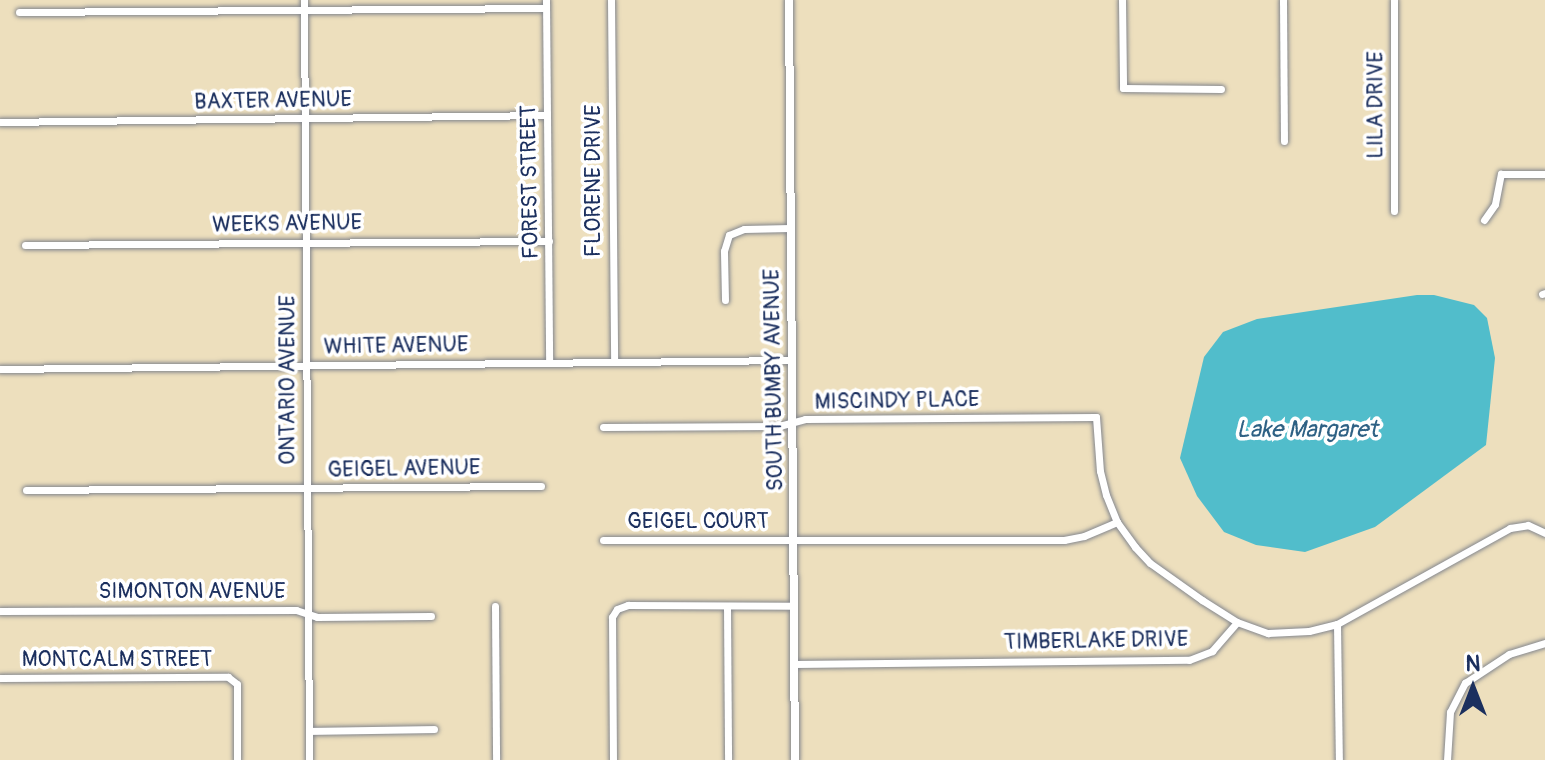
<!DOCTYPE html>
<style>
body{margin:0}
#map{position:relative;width:1545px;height:760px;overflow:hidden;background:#eddfbd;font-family:Pangolin,sans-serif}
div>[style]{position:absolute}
.water>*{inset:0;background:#51bdcb}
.roads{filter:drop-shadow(0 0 2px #84878e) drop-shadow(0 0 2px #84878e)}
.minor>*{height:7px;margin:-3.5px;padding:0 3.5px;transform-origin:3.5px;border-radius:3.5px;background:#fff}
.tertiary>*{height:8px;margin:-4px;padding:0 4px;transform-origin:4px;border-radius:4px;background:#fff}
span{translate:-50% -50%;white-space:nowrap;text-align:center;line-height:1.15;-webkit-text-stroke:7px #fff;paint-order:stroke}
.street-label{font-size:22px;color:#1b2f5e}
.water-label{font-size:24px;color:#2e6184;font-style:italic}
.north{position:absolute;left:1433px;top:648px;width:80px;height:80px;-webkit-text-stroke:6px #fff;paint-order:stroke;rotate:0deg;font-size:22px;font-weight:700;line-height:32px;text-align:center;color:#1b2f5e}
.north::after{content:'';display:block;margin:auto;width:28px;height:36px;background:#1b2f5e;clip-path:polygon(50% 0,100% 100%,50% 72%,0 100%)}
</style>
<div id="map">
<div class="water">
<div style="clip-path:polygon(1417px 295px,1434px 295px,1474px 305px,1487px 318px,1495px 358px,1486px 445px,1375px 527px,1305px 552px,1256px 545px,1224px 532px,1197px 496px,1180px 458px,1204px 357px,1223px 332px,1257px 319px)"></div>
</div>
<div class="roads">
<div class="minor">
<div style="left:304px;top:0;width:760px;rotate:89.62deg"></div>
<div style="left:546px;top:0;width:363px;rotate:89.5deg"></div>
<div style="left:611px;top:0;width:362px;rotate:89.5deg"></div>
<div style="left:1122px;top:0;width:88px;rotate:89.3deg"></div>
<div style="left:1123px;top:88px;width:98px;rotate:0.6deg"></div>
<div style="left:1283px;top:0;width:141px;rotate:89.6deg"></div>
<div style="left:1394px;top:0;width:211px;rotate:90deg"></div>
<div style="left:19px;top:12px;width:527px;rotate:-0.43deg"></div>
<div style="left:0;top:122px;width:547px;rotate:-0.73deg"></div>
<div style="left:1484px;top:220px;width:19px;rotate:-55deg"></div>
<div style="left:1495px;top:204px;width:31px;rotate:-79deg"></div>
<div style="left:1501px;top:174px;width:44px"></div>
<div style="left:25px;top:245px;width:524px;rotate:-0.44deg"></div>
<div style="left:1542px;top:294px;width:3px;rotate:-18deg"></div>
<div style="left:725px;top:300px;width:49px;rotate:-91.2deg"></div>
<div style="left:724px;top:251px;width:17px;rotate:-73deg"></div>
<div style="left:729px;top:235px;width:16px;rotate:-22deg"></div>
<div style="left:744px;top:229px;width:46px;rotate:-1.2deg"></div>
<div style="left:0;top:369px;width:791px;rotate:-0.65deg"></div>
<div style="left:603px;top:427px;width:176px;rotate:-0.3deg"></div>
<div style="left:779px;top:426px;width:27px;rotate:-15deg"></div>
<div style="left:805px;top:419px;width:291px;rotate:-0.4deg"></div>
<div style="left:1096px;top:417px;width:54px;rotate:85.8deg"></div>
<div style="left:1100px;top:471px;width:25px;rotate:76deg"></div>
<div style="left:1106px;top:495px;width:29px;rotate:68deg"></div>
<div style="left:1117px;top:522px;width:31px;rotate:54deg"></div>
<div style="left:1135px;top:547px;width:22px;rotate:47deg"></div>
<div style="left:1150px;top:563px;width:64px;rotate:35.4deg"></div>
<div style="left:1202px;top:600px;width:41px;rotate:32.2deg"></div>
<div style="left:1237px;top:622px;width:33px;rotate:20deg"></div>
<div style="left:1268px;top:633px;width:41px;rotate:-2.8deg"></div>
<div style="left:1309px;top:631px;width:29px;rotate:-14deg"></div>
<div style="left:1337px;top:624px;width:198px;rotate:-29deg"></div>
<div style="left:1510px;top:528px;width:18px;rotate:-9deg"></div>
<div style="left:1528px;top:525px;width:19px;rotate:25deg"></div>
<div style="left:26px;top:490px;width:515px;rotate:-0.45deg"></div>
<div style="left:603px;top:540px;width:461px"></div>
<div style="left:1064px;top:540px;width:20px;rotate:-11deg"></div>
<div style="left:1084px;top:536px;width:36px;rotate:-23deg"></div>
<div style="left:495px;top:606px;width:154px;rotate:89.6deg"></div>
<div style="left:727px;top:606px;width:154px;rotate:89.6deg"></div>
<div style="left:0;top:611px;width:296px;rotate:-0.2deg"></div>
<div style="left:296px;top:610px;width:22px;rotate:18deg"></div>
<div style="left:317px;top:617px;width:114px;rotate:-0.5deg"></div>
<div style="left:1337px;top:624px;width:136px;rotate:89.2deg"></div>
<div style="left:794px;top:664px;width:395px;rotate:-0.6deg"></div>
<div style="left:1189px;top:660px;width:25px;rotate:-21deg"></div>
<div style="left:1212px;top:651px;width:38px;rotate:-49deg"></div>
<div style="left:0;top:678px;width:228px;rotate:-0.3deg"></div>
<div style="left:228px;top:677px;width:11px;rotate:38deg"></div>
<div style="left:237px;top:684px;width:76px;rotate:90deg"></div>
<div style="left:309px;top:731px;width:125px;rotate:-0.9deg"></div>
<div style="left:613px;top:760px;width:143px;rotate:-90.4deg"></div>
<div style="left:612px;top:617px;width:9px;rotate:-58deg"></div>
<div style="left:617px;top:609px;width:12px;rotate:-20deg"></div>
<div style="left:628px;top:605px;width:166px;rotate:0.3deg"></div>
<div style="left:1447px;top:760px;width:48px;rotate:-86.4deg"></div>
<div style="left:1450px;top:712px;width:33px;rotate:-63deg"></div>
<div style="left:1465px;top:683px;width:53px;rotate:-33.4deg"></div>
<div style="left:1509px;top:654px;width:38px;rotate:-17deg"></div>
</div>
<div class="tertiary">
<div style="left:789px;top:0;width:760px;rotate:89.55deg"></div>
</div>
</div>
<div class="street-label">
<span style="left:273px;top:101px;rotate:-1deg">BAXTER AVENUE</span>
<span style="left:1376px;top:105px;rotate:-90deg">LILA DRIVE</span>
<span style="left:594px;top:181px;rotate:-90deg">FLORENE DRIVE</span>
<span style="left:530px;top:182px;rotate:-91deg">FOREST STREET</span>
<span style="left:287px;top:224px;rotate:-1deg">WEEKS AVENUE</span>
<span style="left:396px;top:346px;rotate:-1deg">WHITE AVENUE</span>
<span style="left:288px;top:380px;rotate:-90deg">ONTARIO AVENUE</span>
<span style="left:774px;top:380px;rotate:-91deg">SOUTH BUMBY AVENUE</span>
<span style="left:897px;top:401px;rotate:-1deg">MISCINDY PLACE</span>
<span style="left:404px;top:469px;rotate:-1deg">GEIGEL AVENUE</span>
<span style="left:698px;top:522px">GEIGEL COURT</span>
<span style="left:192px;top:592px">SIMONTON AVENUE</span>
<span style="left:1096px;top:641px;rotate:-1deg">TIMBERLAKE DRIVE</span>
<span style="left:117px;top:660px">MONTCALM STREET</span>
</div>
<div class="water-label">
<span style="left:1307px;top:430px">Lake Margaret</span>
</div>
<div class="north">N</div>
</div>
